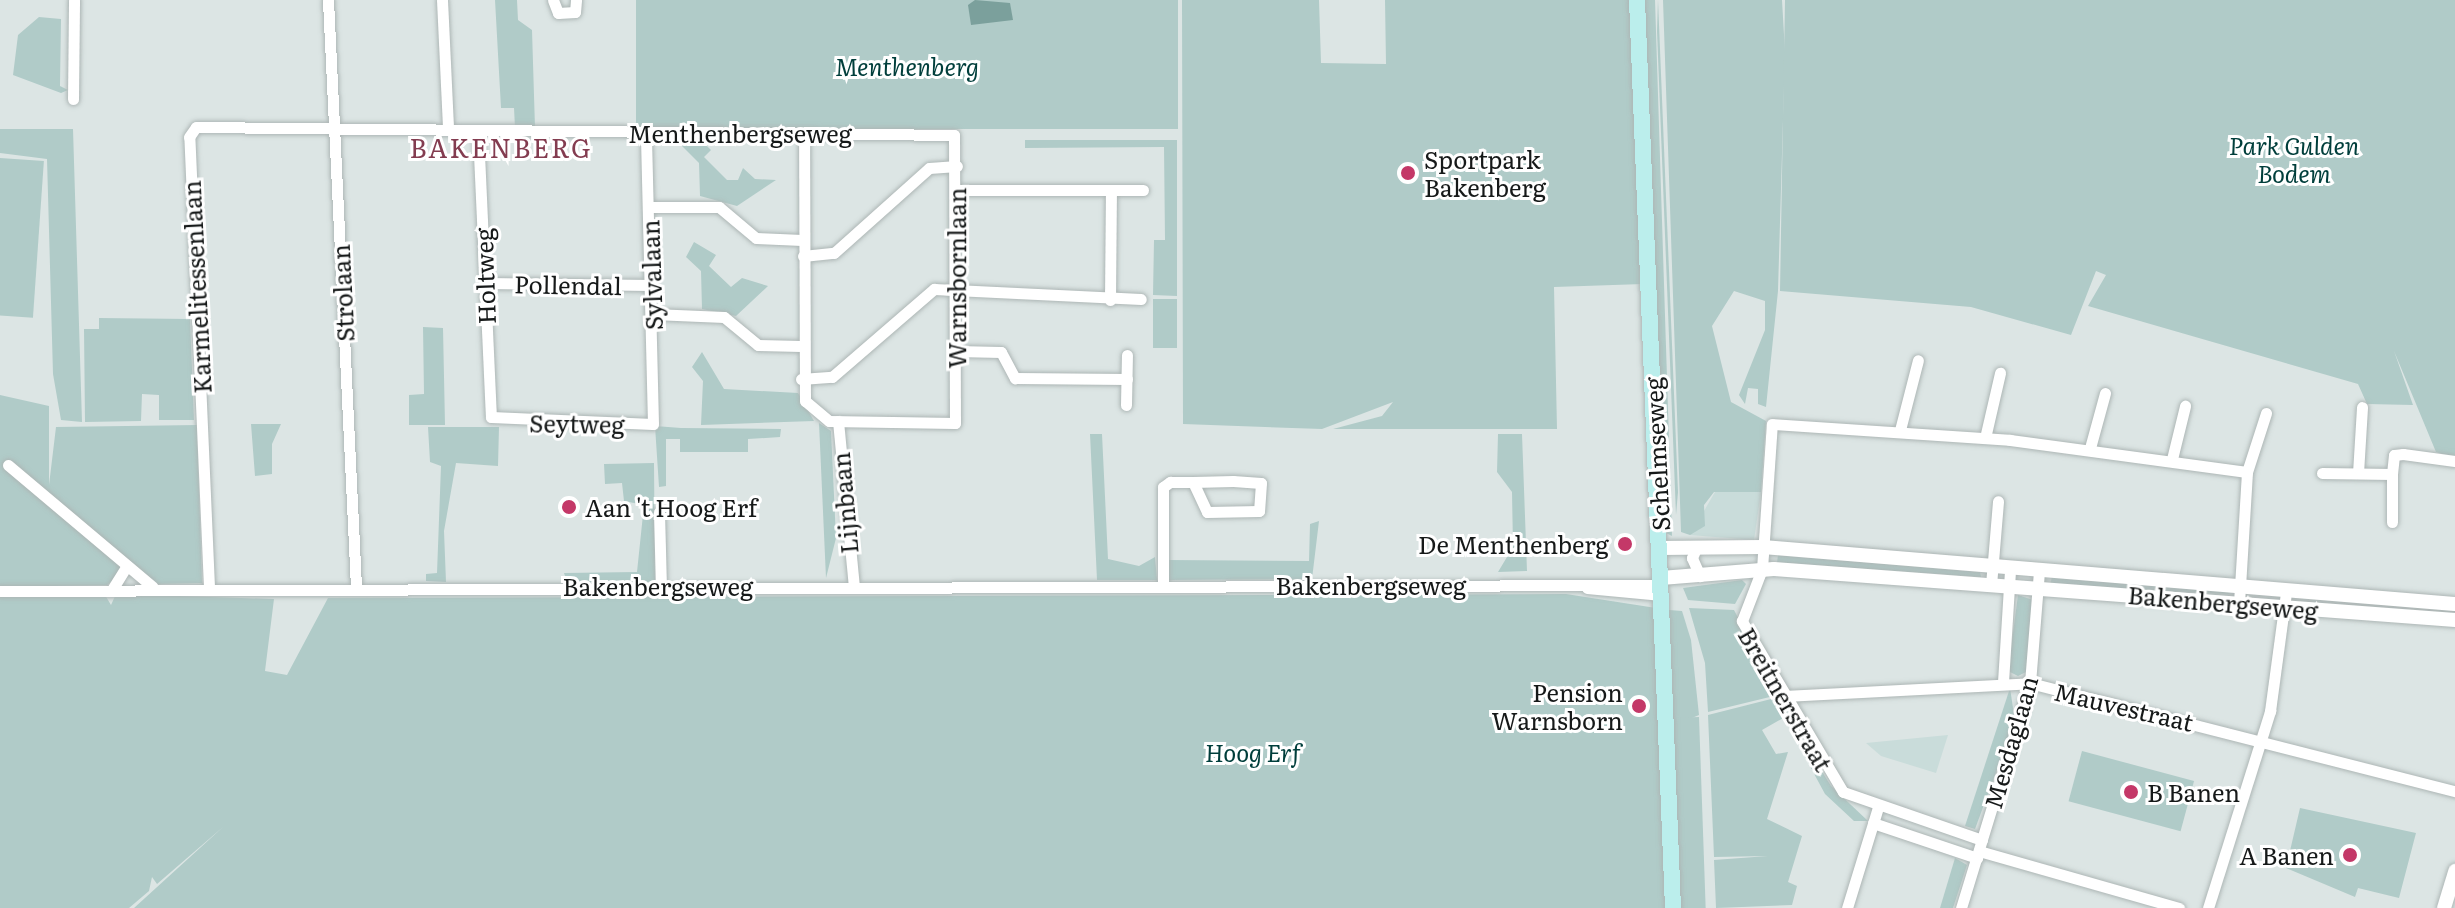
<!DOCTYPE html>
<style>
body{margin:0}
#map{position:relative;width:2455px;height:908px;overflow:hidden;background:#dce5e4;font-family:Literata,serif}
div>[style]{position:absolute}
.built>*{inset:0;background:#c9dcda}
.green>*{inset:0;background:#b0cbc8;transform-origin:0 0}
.water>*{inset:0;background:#7ba09c}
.roads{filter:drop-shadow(0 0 2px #adb6b5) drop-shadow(0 0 2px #adb6b5)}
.minor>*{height:11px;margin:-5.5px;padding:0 5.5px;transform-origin:5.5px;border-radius:5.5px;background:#fff}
.tertiary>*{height:14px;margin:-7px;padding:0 7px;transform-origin:7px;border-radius:7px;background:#fff}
.secondary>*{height:16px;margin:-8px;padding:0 8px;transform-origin:8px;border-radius:8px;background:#bbeeec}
.dots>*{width:22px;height:22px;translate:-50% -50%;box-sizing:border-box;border:4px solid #fff;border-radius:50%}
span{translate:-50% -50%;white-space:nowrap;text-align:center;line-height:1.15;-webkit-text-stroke:6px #fff;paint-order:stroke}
.park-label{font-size:24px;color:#003e3b;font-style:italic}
.street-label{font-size:24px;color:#161919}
.poi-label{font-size:24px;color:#161919}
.left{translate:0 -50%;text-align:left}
.right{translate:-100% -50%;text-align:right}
.neighbourhood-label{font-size:26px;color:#833c50;letter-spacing:2px}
</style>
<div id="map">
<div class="built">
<div style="clip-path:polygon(1715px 492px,1761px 492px,1754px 540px,1690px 535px)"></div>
<div style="clip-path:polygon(1948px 735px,1936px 773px,1881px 756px,1866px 743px)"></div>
</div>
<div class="green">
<div style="clip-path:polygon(495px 0,517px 0,518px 20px,532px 30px,535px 128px,515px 128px,514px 108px,501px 108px)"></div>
<div style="left:636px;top:0;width:542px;height:129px"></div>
<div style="clip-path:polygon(1182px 0,1319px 0,1321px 63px,1386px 64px,1385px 0,1632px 0,1643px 284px,1554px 287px,1557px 429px,1333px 429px,1382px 416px,1393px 402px,1322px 429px,1183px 424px)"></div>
<div style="clip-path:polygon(1641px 0,1655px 0,1672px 536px,1664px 532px)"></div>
<div style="clip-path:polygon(1658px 0,1678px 492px,1676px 515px,1657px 31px)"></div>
<div style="clip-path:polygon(1663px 0,1782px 0,1785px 52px,1778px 291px,1766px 407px,1758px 404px,1758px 389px,1748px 388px,1745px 404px,1739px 395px,1765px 330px,1765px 301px,1734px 291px,1712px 326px,1731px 402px,1766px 421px,1761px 492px,1714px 492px,1704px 505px,1705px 526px,1690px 535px,1681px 532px)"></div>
<div style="clip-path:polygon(1785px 0,2455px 0,2455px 458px,2436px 452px,2394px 351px,2413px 405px,2367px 404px,2358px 384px,2088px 306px,2106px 275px,2096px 271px,2071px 335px,1971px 307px,1780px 291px)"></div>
<div style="clip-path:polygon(39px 17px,61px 19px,60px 86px,68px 90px,61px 93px,13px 75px,18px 35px)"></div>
<div style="clip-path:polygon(0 129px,73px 129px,82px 422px,61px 420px,53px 374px,47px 159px,0 153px)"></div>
<div style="clip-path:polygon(1025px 140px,1177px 140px,1177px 296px,1153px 295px,1154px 240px,1165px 240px,1164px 147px,1025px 148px)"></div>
<div style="clip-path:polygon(705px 144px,711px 150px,704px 157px,727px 180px,738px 180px,743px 168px,755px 179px,776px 180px,737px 206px,700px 196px,699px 163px,681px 145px)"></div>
<div style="left:0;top:158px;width:44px;height:157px;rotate:4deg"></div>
<div style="clip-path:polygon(694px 242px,716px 255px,709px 266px,731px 287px,742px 278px,768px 286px,736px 316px,702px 309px,701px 271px,686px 257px)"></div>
<div style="left:1153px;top:299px;width:24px;height:49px"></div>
<div style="clip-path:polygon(99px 318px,190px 319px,194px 420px,159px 420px,159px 395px,142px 394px,141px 421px,85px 422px,84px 329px,99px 329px)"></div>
<div style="clip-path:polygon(423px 327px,443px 328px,445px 425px,409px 425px,409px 395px,424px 394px)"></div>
<div style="clip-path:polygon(702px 352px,724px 389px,798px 393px,814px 421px,701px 425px,703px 381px,692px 367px)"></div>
<div style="clip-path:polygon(0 395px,49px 406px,49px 485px,56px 427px,197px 425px,202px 583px,154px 584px,130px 566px,107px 585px,0 587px)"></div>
<div style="clip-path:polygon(819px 423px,831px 431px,836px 538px,826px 578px)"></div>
<div style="clip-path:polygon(251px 424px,281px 424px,272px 444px,272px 474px,255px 476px)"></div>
<div style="clip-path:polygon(655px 426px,681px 428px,781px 429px,780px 437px,748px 439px,748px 452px,680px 452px,680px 439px,666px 439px,666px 486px,659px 487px)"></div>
<div style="clip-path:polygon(428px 427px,499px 427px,498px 466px,456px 463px,444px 531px,446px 582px,426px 581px,426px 574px,437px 573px,441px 466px,430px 462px)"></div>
<div style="clip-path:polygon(1090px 434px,1102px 434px,1108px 559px,1139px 566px,1155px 557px,1157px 580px,1097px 580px)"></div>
<div style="clip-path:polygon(1498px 434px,1522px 434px,1527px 571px,1498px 572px,1513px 547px,1512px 492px,1497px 472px)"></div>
<div style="clip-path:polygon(654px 463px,655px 582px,567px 582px,564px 573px,637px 572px,644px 505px,624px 501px,622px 483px,605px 484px,604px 464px)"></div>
<div style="clip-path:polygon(1319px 521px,1312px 579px,1168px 580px,1166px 560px,1309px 561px,1310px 524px)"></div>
<div style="clip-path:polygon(1778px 555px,1980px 572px,1981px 577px,1777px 563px)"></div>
<div style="clip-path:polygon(2052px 577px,2224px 589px,2230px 594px,2050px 585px)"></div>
<div style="clip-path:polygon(1742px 580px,1746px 584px,1735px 604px,1688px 600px,1683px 588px)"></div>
<div style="clip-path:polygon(0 594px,105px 595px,111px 605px,116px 594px,274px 599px,265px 671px,287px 675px,328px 598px,1566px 594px,1656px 608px,1669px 908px,134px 908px,223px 827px,157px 884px,152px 877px,149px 891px,129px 908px,0 908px)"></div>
<div style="clip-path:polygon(2018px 595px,2033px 600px,2028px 671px,2018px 676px,2008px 671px)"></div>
<div style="clip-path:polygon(1689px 608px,1734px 610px,1778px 695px,1708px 712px,1705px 663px)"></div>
<div style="clip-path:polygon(1669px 610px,1682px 611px,1691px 640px,1699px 715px,1671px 727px)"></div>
<div style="clip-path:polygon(2010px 688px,2015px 721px,1975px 829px,1965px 826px)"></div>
<div style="clip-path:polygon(1779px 697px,1794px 722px,1785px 717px,1762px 730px,1776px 754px,1788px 752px,1767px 819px,1802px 836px,1788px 882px,1797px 886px,1792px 905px,1716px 908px,1714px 860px,1768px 856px,1714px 857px,1708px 715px)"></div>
<div style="left:1699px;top:717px;width:191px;height:31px;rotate:88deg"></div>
<div style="left:2082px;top:751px;width:116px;height:52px;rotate:15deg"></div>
<div style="clip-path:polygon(1811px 754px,1831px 786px,1868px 821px,1854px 821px,1825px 794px,1805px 757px)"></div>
<div style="clip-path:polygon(2300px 808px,2416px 833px,2399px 898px,2358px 888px,2355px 897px,2286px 868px)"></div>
<div style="clip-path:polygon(1955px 858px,1967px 865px,1953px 908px,1940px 908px)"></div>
</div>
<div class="water">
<div style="clip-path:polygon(975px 0,1010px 3px,1013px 20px,971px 25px,968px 5px)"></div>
</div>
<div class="roads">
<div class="minor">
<div style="left:328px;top:0;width:588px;rotate:87.27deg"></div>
<div style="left:442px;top:0;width:127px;rotate:87.3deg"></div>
<div style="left:553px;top:0;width:14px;rotate:69deg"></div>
<div style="left:558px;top:13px;width:17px;rotate:-3deg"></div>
<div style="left:575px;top:12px;width:12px;rotate:-85deg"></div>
<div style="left:73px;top:99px;width:99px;rotate:-89.4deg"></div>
<div style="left:478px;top:132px;width:285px;rotate:87.4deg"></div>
<div style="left:491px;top:417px;width:162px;rotate:2.5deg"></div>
<div style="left:653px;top:424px;width:291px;rotate:-91.4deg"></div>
<div style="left:957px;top:190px;width:186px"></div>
<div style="left:649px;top:207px;width:70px"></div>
<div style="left:719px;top:207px;width:48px;rotate:40deg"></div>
<div style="left:756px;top:238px;width:46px;rotate:2.5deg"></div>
<div style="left:803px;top:256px;width:31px;rotate:-6deg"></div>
<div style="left:834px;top:253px;width:127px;rotate:-41.8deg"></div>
<div style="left:929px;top:168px;width:28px;rotate:-4deg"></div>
<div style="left:485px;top:283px;width:167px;rotate:0.7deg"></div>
<div style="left:1110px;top:300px;width:110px;rotate:-89.5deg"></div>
<div style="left:653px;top:314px;width:71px;rotate:2.4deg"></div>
<div style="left:724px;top:317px;width:44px;rotate:39.5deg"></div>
<div style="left:758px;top:345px;width:43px;rotate:1.3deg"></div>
<div style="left:956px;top:351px;width:45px;rotate:1.3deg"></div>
<div style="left:1001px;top:352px;width:30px;rotate:62deg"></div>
<div style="left:1015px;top:378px;width:112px;rotate:0.5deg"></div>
<div style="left:801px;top:379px;width:31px;rotate:-4deg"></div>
<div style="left:832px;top:377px;width:135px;rotate:-40.8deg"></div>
<div style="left:934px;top:289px;width:207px;rotate:2.8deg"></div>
<div style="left:1126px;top:405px;width:50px;rotate:-88.9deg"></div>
<div style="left:838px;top:421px;width:166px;rotate:84.5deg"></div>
<div style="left:1900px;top:430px;width:72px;rotate:-75.6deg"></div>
<div style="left:1985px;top:438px;width:67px;rotate:-77deg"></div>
<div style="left:2090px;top:448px;width:57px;rotate:-74.7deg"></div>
<div style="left:2172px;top:459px;width:55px;rotate:-76.2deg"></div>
<div style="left:8px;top:465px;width:189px;rotate:40.1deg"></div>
<div style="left:2322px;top:473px;width:70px;rotate:0.8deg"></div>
<div style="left:2392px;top:474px;width:19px;rotate:-84deg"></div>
<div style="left:2394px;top:455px;width:9px;rotate:-6deg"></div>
<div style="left:2403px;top:454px;width:52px;rotate:7.7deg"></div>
<div style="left:2358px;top:473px;width:66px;rotate:-86.5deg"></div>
<div style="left:2392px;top:474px;width:48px;rotate:90deg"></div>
<div style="left:659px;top:512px;width:74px;rotate:88.5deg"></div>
<div style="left:1697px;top:546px;width:13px;rotate:113deg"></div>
<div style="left:1692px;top:558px;width:20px;rotate:66deg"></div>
<div style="left:1163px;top:585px;width:98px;rotate:-90deg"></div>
<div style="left:1163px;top:487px;width:9px;rotate:-36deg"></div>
<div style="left:1170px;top:482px;width:23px"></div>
<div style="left:1193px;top:482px;width:40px;rotate:-1.4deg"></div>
<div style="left:1233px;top:481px;width:28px;rotate:4deg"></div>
<div style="left:1261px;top:483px;width:28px;rotate:94deg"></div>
<div style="left:1259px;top:511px;width:52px;rotate:178.9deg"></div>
<div style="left:1207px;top:512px;width:33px;rotate:-115deg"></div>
<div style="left:1991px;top:585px;width:84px;rotate:-85.2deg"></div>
<div style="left:209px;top:587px;width:450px;rotate:-92.5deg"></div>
<div style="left:189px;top:137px;width:12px;rotate:-55deg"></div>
<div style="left:196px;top:127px;width:758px;rotate:0.6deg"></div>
<div style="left:954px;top:135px;width:288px;rotate:89.8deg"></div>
<div style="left:955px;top:423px;width:126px;rotate:-179.1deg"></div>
<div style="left:829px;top:421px;width:31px;rotate:-140deg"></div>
<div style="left:805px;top:401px;width:267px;rotate:-90.2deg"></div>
<div style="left:113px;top:588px;width:26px;rotate:-58deg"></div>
<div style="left:1587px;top:588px;width:75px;rotate:5.3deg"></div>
<div style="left:0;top:591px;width:1661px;rotate:-0.21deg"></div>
<div style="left:2239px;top:603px;width:131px;rotate:-86.5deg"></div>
<div style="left:2247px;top:472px;width:62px;rotate:-72.1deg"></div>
<div style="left:2003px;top:682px;width:111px;rotate:-86.4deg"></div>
<div style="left:1785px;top:696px;width:245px;rotate:-3deg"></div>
<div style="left:2030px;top:683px;width:439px;rotate:14.3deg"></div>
<div style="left:1873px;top:823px;width:110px;rotate:18.6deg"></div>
<div style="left:1982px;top:840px;width:147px;rotate:-160.9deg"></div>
<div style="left:1843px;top:792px;width:199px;rotate:-120.6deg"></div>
<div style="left:1742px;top:621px;width:56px;rotate:-69deg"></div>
<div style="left:1762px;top:569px;width:145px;rotate:-86.1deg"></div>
<div style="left:1772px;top:424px;width:239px;rotate:3.8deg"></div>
<div style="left:2010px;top:440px;width:239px;rotate:7.7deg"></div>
<div style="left:1979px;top:851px;width:208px;rotate:15.9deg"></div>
<div style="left:1847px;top:908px;width:106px;rotate:-72.9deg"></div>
<div style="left:1961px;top:908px;width:235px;rotate:-73deg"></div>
<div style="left:2030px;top:683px;width:111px;rotate:-85.4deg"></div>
<div style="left:2208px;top:908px;width:207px;rotate:-72.5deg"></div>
<div style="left:2270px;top:711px;width:120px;rotate:-82.3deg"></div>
</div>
<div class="tertiary">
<div style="left:1660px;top:548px;width:103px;rotate:-0.6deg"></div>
<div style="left:1763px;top:547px;width:694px;rotate:4.71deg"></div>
<div style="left:1661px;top:578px;width:113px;rotate:-4.6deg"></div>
<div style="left:1774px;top:569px;width:683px;rotate:4.28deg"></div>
<div style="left:2444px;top:908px;width:39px;rotate:-73deg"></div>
</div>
<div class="secondary">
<div style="left:1637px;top:0;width:909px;rotate:87.73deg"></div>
</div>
</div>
<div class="dots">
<div style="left:1408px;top:173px;background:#c43868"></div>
<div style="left:569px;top:507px;background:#c43868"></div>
<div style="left:1625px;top:544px;background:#c43868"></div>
<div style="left:1639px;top:706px;background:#c43868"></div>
<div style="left:2131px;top:792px;background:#c43868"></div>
<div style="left:2350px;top:855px;background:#c43868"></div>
</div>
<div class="park-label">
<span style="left:907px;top:66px">Menthenberg</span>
<span style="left:2294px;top:159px">Park Gulden<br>Bodem</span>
<span style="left:1253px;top:752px">Hoog Erf</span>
</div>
<div class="street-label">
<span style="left:740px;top:133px">Menthenbergseweg</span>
<span style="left:651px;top:275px;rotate:-92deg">Sylvalaan</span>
<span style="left:484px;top:276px;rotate:-92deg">Holtweg</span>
<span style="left:956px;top:278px;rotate:-90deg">Warnsbornlaan</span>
<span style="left:568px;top:284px;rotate:1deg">Pollendal</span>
<span style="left:196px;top:287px;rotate:-93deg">Karmelitessenlaan</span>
<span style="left:342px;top:293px;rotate:-93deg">Strolaan</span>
<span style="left:577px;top:423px;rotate:1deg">Seytweg</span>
<span style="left:1656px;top:454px;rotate:-93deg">Schelmseweg</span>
<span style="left:844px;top:503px;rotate:-95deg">Lijnbaan</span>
<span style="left:1371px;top:585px">Bakenbergseweg</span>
<span style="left:658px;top:586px">Bakenbergseweg</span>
<span style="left:2223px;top:602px;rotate:5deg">Bakenbergseweg</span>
<span style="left:1786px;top:699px;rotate:60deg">Breitnerstraat</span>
<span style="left:2124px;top:706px;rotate:13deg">Mauvestraat</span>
<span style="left:2010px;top:742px;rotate:-74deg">Mesdaglaan</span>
</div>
<div class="poi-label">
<span class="left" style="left:1424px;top:173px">Sportpark<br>Bakenberg</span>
<span class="left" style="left:585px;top:507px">Aan 't Hoog Erf</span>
<span class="right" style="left:1609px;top:544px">De Menthenberg</span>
<span class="right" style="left:1623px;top:706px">Pension<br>Warnsborn</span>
<span class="left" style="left:2147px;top:792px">B Banen</span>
<span class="right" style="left:2334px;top:855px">A Banen</span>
</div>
<div class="neighbourhood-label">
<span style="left:501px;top:147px">BAKENBERG</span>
</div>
</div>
